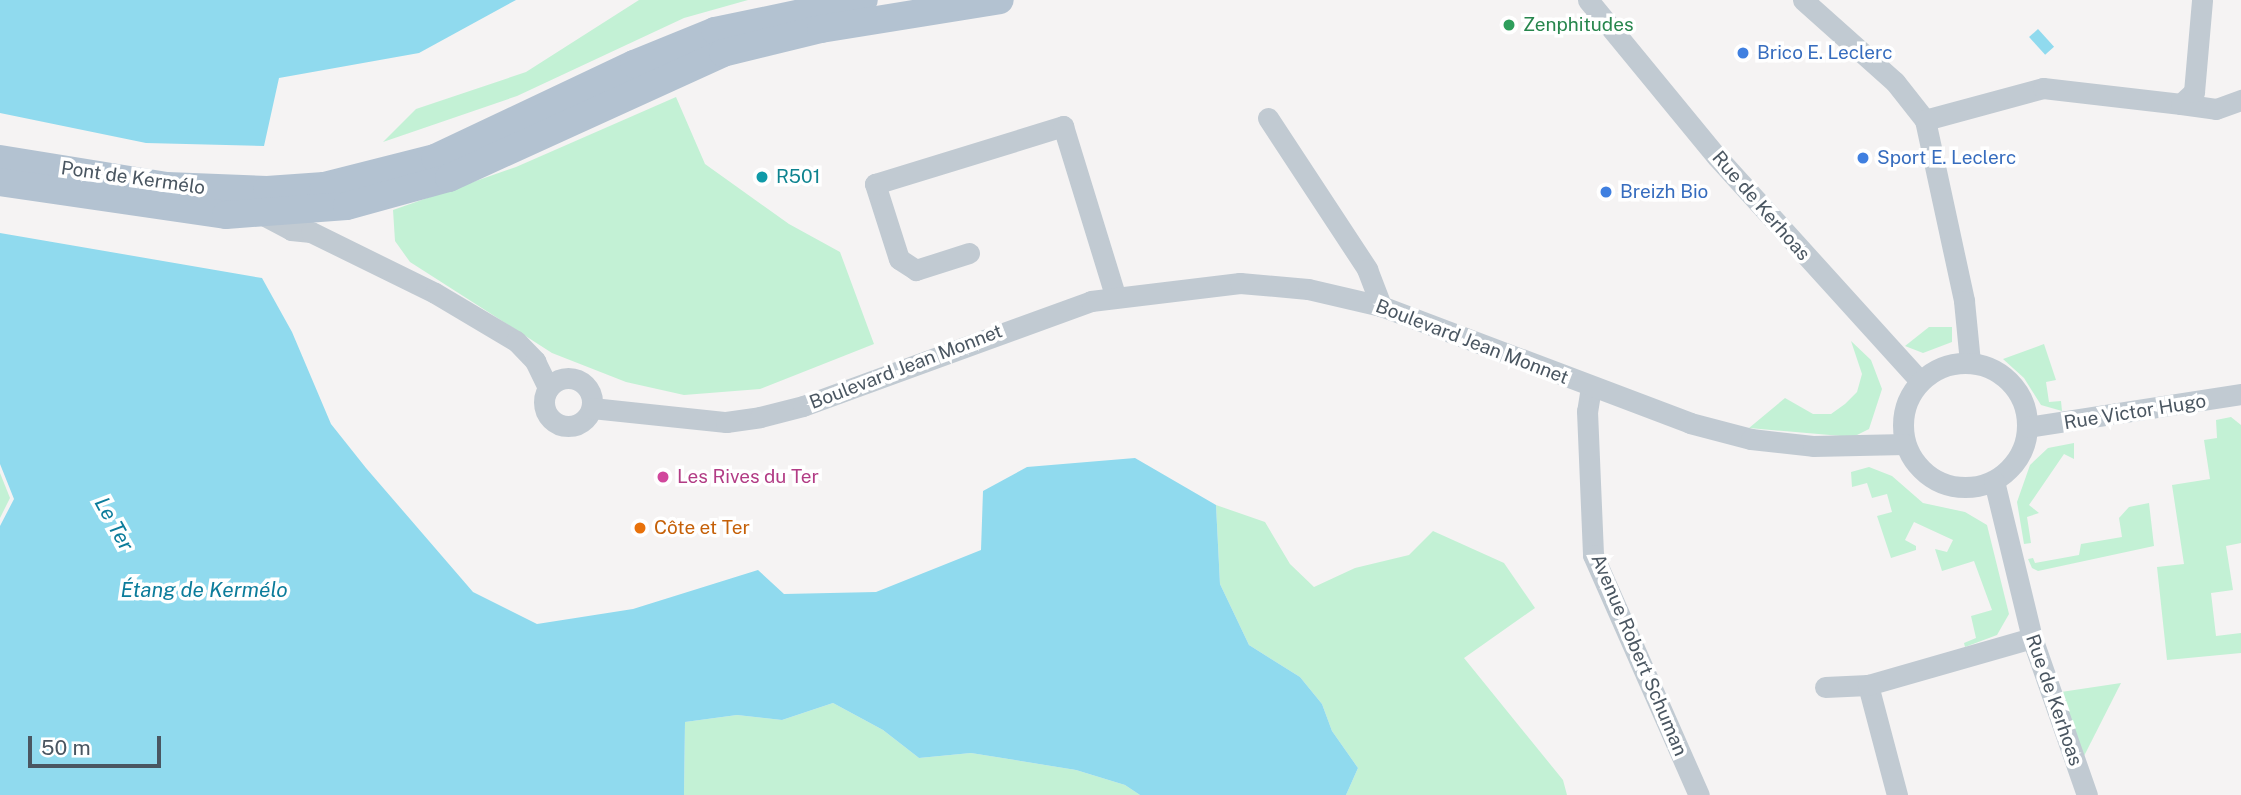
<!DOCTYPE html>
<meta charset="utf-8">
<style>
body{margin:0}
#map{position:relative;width:2241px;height:795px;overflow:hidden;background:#f5f3f3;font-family:"Public Sans",sans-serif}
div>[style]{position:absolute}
.green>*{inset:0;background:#c3f1d5}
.water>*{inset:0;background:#90daee;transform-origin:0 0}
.minor>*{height:21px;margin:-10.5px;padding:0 10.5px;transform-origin:10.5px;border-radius:10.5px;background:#c1cad2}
.minor>.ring{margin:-10.5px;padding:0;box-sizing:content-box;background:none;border:21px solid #c1cad2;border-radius:50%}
.major>*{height:28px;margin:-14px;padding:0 14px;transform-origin:14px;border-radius:14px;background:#b3c2d1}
.dots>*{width:19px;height:19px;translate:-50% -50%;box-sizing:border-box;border:4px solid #fff;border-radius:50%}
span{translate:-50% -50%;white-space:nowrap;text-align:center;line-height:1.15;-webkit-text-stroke:7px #fff;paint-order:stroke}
.leisure-label{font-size:19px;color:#27864d}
.left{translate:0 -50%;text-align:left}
.shop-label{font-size:19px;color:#366cbe}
.culture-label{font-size:19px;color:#0d838f}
.street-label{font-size:19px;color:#4a5661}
.hotel-label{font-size:19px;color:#b23c85}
.food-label{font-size:19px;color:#c56008}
.water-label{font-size:21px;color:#0c7c9b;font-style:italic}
.scale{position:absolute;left:28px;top:736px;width:133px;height:32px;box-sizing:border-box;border:4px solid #4a5661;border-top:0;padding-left:9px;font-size:21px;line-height:24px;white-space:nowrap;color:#4a5661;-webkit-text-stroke:5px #fff;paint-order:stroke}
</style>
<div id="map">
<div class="green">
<div style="clip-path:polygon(639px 0,748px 0,684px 18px,517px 96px,383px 142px,416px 109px,526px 72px)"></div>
<div style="clip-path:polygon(676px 97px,705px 164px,789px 224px,840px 252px,874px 344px,760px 389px,684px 395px,626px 382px,552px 353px,410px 262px,395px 241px,393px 210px,516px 167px)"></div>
<div style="clip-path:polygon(1929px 327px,1952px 327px,1952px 342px,1923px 353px,1905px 346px)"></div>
<div style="clip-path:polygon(1851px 341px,1871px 360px,1882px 389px,1869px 429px,1853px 437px,1749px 428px,1785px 398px,1813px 414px,1831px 414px,1845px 404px,1857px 392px,1862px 374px)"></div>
<div style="clip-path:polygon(2044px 344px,2056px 380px,2046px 382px,2049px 402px,2061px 401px,2062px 411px,2041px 405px,2024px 378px,2003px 359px)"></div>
<div style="clip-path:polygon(2231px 417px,2241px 425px,2241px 543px,2226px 546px,2233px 590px,2211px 593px,2216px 636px,2241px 633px,2241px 653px,2167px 660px,2157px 567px,2184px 564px,2172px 485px,2210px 479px,2204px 440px,2217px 438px,2216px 420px)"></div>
<div style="clip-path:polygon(2074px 443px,2074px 459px,2064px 454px,2029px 505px,2039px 513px,2027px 517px,2031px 543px,2024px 544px,2017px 502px,2030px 465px,2048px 448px)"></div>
<div style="clip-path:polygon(1869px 467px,1892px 476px,1923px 503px,1965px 512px,1987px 525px,2009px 614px,1997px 635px,1965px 647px,1964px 643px,1976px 638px,1971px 616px,1992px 610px,1974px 561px,1942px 571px,1935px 549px,1947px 552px,1953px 540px,1914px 522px,1905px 540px,1916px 546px,1916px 550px,1891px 558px,1877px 516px,1892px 512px,1887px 494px,1872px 498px,1867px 483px,1852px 487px,1851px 472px)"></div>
<div style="clip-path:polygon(0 473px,10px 498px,0 518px)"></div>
<div style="clip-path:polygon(2149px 503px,2154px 546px,2038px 571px,2032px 568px,2028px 559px,2033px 558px,2035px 563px,2079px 555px,2081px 544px,2122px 537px,2119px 518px,2129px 507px)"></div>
<div style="clip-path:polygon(1216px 505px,1265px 522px,1290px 564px,1314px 587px,1355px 568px,1409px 555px,1433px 531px,1504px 563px,1535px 608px,1464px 658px,1563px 780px,1567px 795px,1346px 795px,1358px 768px,1332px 731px,1322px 704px,1300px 677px,1249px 645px,1220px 584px)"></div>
<div style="clip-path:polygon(2121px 683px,2084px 756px,2061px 692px)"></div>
<div style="clip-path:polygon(833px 703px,883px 730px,919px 758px,971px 753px,1076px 770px,1125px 785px,1140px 795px,684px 795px,685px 722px,737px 715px,782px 720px)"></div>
</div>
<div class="water">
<div style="clip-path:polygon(0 0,516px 0,419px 53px,279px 78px,264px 146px,146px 143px,0 113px)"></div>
<div style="left:2038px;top:29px;width:24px;height:12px;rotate:48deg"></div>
<div style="clip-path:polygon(0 233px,262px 278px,292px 332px,331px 424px,366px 468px,473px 592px,537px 624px,633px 609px,758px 570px,784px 594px,876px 592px,981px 550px,983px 491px,1027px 467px,1135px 458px,1216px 505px,1220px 584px,1249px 645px,1300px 677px,1322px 704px,1332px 731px,1358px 768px,1346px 795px,1140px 795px,1125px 785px,1076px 770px,971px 753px,919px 758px,883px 730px,833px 703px,782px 720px,737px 715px,685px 722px,684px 795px,0 795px,0 526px,14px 499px,0 464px)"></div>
</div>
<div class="minor">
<div style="left:1588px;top:0;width:203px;rotate:50.6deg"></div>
<div style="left:1717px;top:157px;width:302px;rotate:47.8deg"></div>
<div style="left:1803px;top:0;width:123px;rotate:41.7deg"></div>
<div style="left:1895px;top:82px;width:48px;rotate:51.7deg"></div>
<div style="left:1925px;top:120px;width:185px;rotate:77.8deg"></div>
<div style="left:1964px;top:301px;width:61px;rotate:84.4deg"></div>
<div style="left:2181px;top:104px;width:35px;rotate:8deg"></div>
<div style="left:2216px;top:109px;width:27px;rotate:-20deg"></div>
<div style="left:1268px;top:118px;width:181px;rotate:56.7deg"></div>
<div style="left:1367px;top:269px;width:40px;rotate:69deg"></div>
<div style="left:1925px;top:120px;width:122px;rotate:-15.2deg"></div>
<div style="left:2043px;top:88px;width:139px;rotate:6.6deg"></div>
<div style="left:2181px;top:104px;width:18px;rotate:-43deg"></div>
<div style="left:2194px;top:92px;width:92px;rotate:-85deg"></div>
<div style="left:265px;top:216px;width:30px;rotate:28deg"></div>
<div style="left:291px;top:230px;width:20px;rotate:6deg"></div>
<div style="left:311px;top:232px;width:138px;rotate:26.2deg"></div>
<div style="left:435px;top:293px;width:94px;rotate:30.7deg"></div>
<div style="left:516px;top:341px;width:28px;rotate:46deg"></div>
<div style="left:535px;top:361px;width:30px;rotate:64deg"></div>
<div style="left:969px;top:253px;width:56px;rotate:162.2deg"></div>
<div style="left:916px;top:270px;width:20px;rotate:-147deg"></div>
<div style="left:899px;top:259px;width:79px;rotate:-107.7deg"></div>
<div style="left:875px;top:184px;width:197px;rotate:-17.1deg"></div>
<div style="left:1063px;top:126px;width:177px;rotate:72.9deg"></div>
<div class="ring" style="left:1903px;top:363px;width:103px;height:103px"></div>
<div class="ring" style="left:544px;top:378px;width:27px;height:27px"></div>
<div style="left:1591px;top:387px;width:24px;rotate:99deg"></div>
<div style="left:1587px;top:411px;width:144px;rotate:87.6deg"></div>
<div style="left:1593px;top:555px;width:262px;rotate:66.2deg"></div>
<div style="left:592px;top:408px;width:135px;rotate:6deg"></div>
<div style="left:726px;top:422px;width:34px;rotate:-8deg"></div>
<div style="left:760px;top:417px;width:44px;rotate:-14.3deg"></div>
<div style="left:803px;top:406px;width:307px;rotate:-20deg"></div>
<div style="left:1091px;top:301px;width:150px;rotate:-6.9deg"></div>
<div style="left:1240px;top:283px;width:68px;rotate:5deg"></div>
<div style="left:1308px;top:289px;width:75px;rotate:13.1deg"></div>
<div style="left:1381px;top:306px;width:330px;rotate:20.7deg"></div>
<div style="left:1690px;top:423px;width:63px;rotate:14.7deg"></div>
<div style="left:1751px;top:439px;width:62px;rotate:6.4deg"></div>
<div style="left:1813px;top:446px;width:92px;rotate:-1.2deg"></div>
<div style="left:2028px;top:427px;width:216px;rotate:-8.8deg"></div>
<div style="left:1994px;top:481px;width:162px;rotate:76.4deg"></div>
<div style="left:2032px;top:638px;width:166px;rotate:70.7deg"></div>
<div style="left:1825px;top:687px;width:43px;rotate:-2.7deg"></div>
<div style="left:1897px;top:795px;width:114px;rotate:-104.8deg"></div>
<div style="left:1868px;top:685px;width:171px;rotate:-16deg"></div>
</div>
<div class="major">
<div style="left:0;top:159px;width:169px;rotate:9.2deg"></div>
<div style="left:167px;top:186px;width:100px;rotate:2.3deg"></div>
<div style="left:267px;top:190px;width:57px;rotate:-4deg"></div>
<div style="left:324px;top:186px;width:114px;rotate:-14.2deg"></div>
<div style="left:435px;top:158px;width:220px;rotate:-25.3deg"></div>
<div style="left:634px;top:64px;width:87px;rotate:-22.2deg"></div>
<div style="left:715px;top:31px;width:152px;rotate:-11.8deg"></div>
<div style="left:0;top:182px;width:228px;rotate:8.3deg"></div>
<div style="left:226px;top:215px;width:121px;rotate:-4.3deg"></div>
<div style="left:347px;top:206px;width:106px;rotate:-15.4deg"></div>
<div style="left:449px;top:178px;width:301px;rotate:-24.5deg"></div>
<div style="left:723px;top:53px;width:101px;rotate:-13.8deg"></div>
<div style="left:821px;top:29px;width:181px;rotate:-9.2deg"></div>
</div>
<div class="dots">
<div style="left:1509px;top:25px;background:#2e9e5b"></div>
<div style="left:1743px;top:53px;background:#3f7fe0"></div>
<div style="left:1863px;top:158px;background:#3f7fe0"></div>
<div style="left:762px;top:177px;background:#0f9aa8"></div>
<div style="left:1606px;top:192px;background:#3f7fe0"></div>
<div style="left:663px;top:477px;background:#d1479c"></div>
<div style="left:640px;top:528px;background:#e8710a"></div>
</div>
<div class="leisure-label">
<span class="left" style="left:1523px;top:25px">Zenphitudes</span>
</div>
<div class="shop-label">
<span class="left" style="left:1757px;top:53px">Brico E. Leclerc</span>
<span class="left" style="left:1877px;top:158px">Sport E. Leclerc</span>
<span class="left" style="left:1620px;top:192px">Breizh Bio</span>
</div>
<div class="culture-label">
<span class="left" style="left:776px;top:177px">R501</span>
</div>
<div class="street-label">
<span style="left:133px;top:178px;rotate:8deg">Pont de Kermélo</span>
<span style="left:1761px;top:206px;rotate:49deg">Rue de Kerhoas</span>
<span style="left:1472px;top:342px;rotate:21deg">Boulevard Jean Monnet</span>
<span style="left:906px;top:367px;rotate:-21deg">Boulevard Jean Monnet</span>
<span style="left:2135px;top:412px;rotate:-9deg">Rue Victor Hugo</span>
<span style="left:1639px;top:655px;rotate:67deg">Avenue Robert Schuman</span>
<span style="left:2054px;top:700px;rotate:71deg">Rue de Kerhoas</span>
</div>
<div class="hotel-label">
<span class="left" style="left:677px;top:477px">Les Rives du Ter</span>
</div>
<div class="food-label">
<span class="left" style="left:654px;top:528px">Côte et Ter</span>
</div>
<div class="water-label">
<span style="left:114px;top:524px;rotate:61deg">Le Ter</span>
<span style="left:204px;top:590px">Étang de Kermélo</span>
</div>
<div class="scale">50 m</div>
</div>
